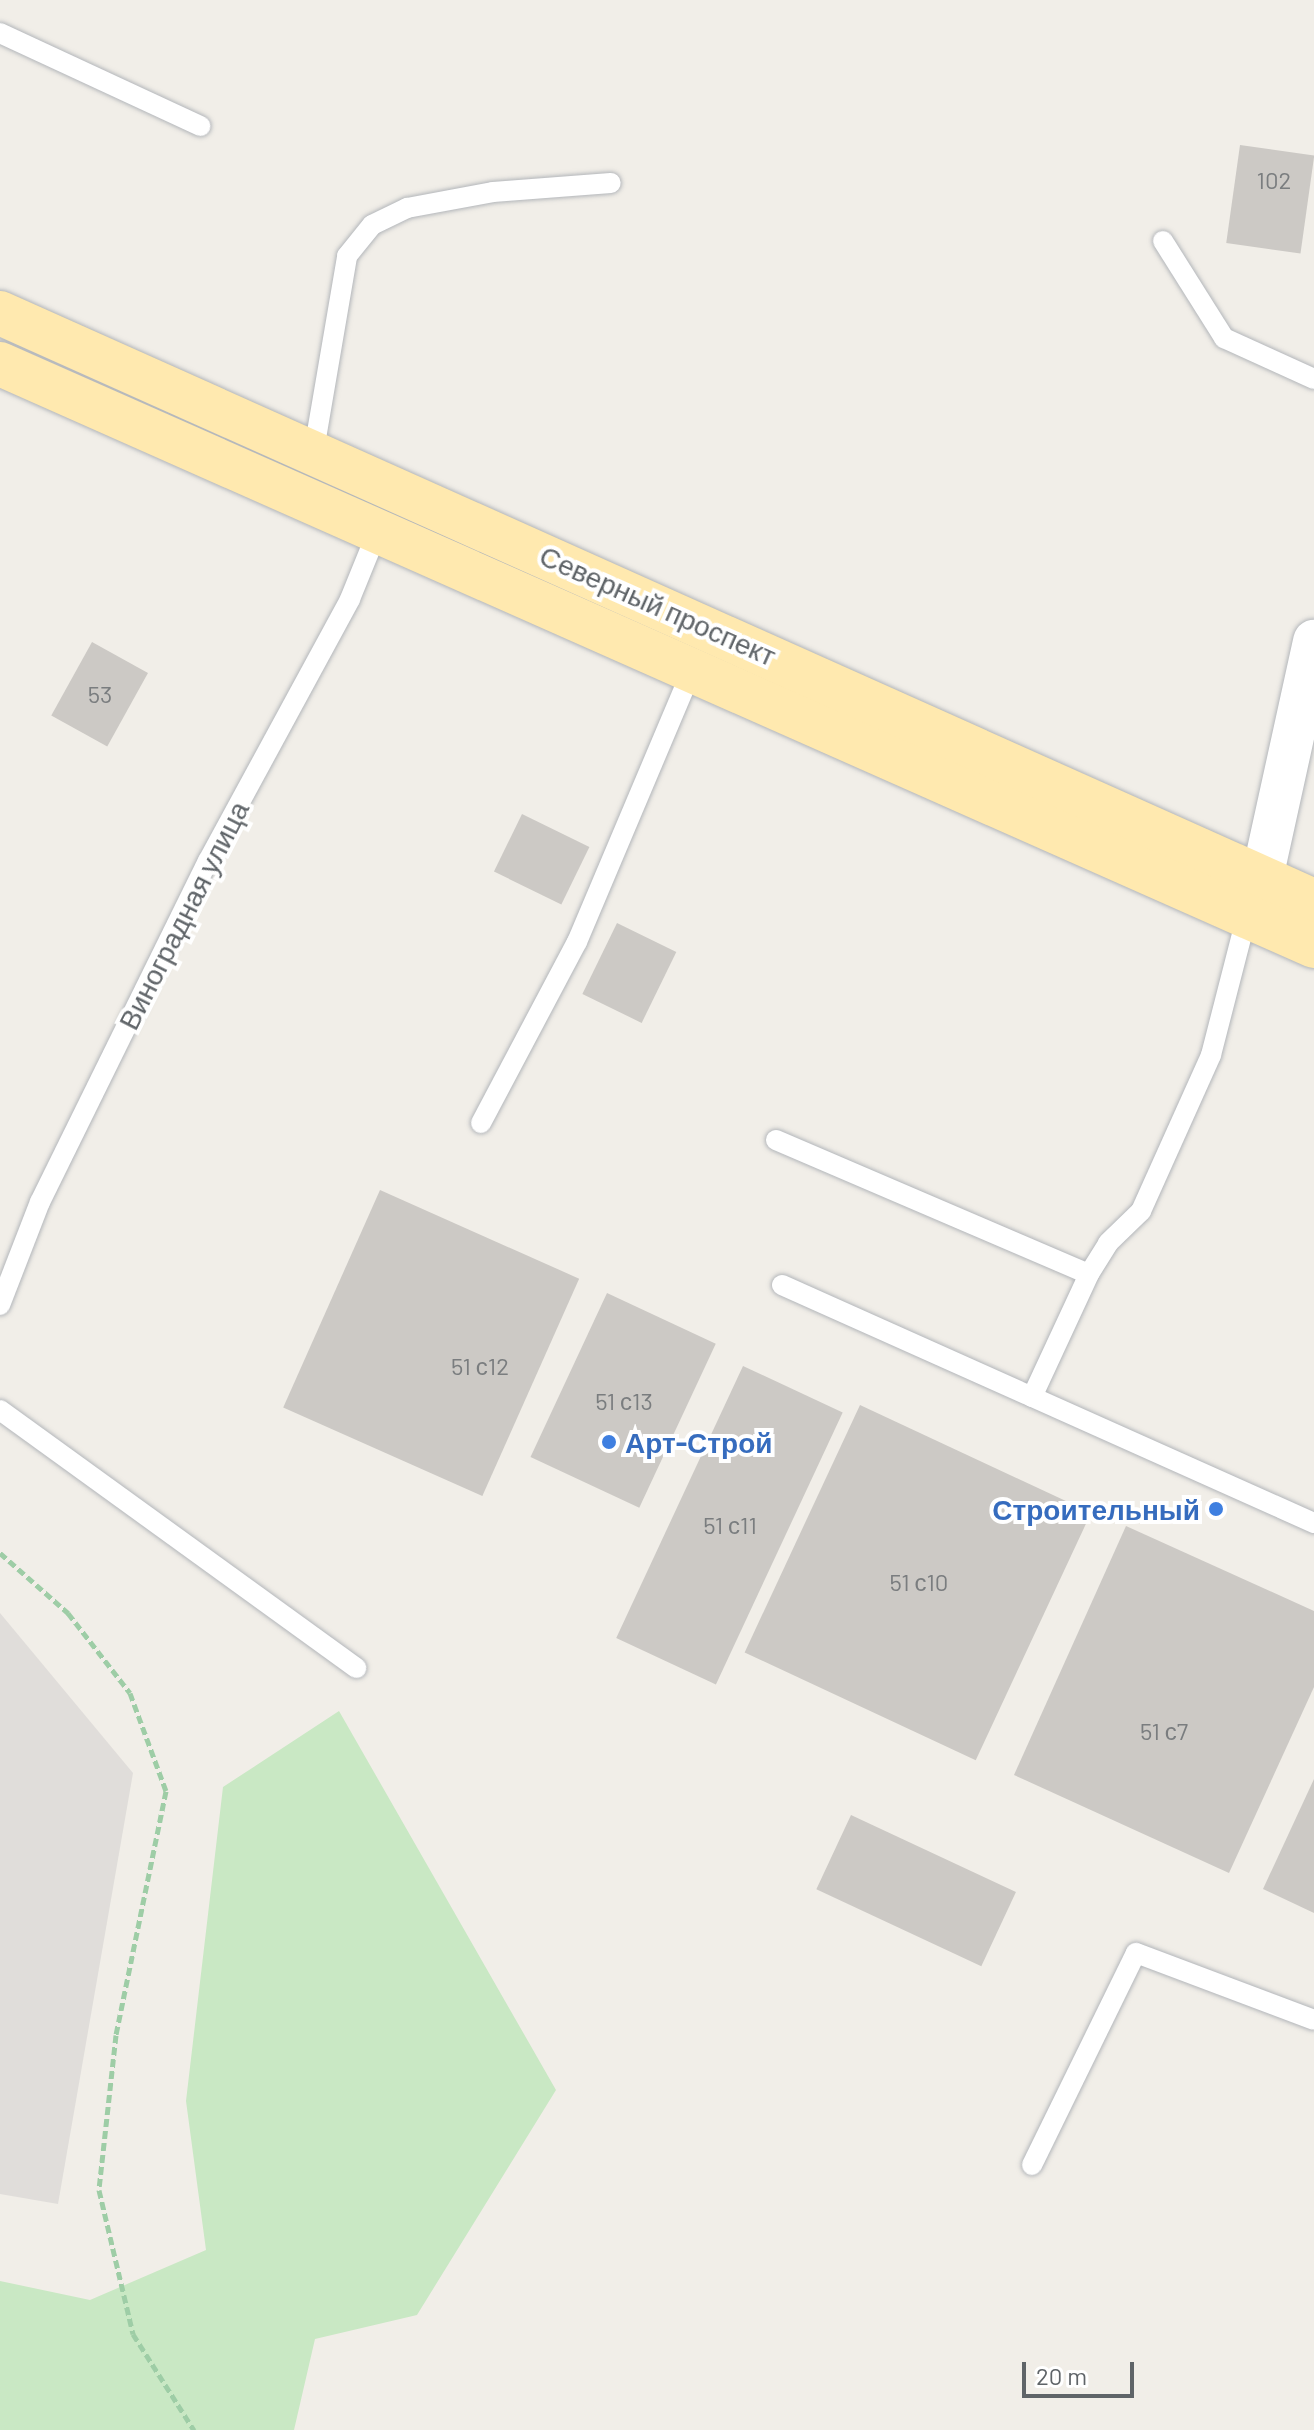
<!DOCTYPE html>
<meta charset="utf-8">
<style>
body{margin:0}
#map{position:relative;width:1314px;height:2430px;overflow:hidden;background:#f1eee8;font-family:Barlow,sans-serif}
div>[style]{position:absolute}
.industrial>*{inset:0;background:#e0ddda}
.green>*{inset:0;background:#c9e8c4}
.building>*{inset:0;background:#ccc9c5;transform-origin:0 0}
.path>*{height:5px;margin-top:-2.5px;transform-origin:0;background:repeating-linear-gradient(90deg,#9ecda6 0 8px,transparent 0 12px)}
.roads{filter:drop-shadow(0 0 2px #b3b6ba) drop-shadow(0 0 2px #b3b6ba)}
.service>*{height:20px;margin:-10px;padding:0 10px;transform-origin:10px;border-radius:10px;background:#fff}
.minor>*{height:42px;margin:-21px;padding:0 21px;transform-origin:21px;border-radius:21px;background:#fff}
.primary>*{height:44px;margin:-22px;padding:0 22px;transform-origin:22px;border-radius:22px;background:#ffe9af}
.dots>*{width:22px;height:22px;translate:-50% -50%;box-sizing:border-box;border:4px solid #fff;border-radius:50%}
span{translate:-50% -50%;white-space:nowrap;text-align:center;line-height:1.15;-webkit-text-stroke:8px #fff;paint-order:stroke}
.number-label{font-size:24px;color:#7a7d7f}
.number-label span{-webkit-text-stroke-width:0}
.street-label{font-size:28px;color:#5f6468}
.shop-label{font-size:28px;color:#366cbe;font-weight:700}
.left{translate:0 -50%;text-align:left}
.right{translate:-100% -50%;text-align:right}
.scale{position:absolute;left:1022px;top:2362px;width:112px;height:36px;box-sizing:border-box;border:4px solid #5f6468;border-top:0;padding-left:10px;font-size:24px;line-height:28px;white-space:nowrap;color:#5f6468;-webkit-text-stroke:6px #fff;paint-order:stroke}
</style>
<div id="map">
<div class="industrial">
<div style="clip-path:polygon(0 1613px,133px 1773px,58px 2204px,0 2194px)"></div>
</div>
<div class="green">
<div style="clip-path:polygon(339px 1711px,556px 2090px,417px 2315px,315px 2339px,294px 2430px,0 2430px,0 2281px,90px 2300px,206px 2250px,186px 2101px,223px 1787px)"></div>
</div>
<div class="building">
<div style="left:1240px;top:145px;width:75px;height:99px;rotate:8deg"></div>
<div style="left:92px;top:642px;width:64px;height:84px;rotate:29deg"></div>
<div style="left:522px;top:814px;width:75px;height:64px;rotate:26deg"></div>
<div style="left:617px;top:923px;width:66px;height:79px;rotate:26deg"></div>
<div style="left:380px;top:1190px;width:218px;height:238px;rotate:24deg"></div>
<div style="left:607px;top:1293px;width:120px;height:181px;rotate:25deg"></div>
<div style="left:743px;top:1366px;width:110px;height:300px;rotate:25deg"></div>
<div style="left:860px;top:1405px;width:255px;height:273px;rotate:25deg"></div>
<div style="clip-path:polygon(1126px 1526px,1314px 1611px,1314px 1687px,1229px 1873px,1014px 1775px)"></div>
<div style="clip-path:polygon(1314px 1779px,1314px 1913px,1263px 1889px)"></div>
<div style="left:851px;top:1815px;width:182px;height:82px;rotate:25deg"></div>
</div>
<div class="path">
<div style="left:0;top:1553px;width:91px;rotate:41.4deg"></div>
<div style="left:68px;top:1613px;width:101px;rotate:52.2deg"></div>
<div style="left:130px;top:1693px;width:104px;rotate:69.8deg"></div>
<div style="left:166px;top:1791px;width:249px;rotate:101.6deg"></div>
<div style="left:116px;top:2035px;width:156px;rotate:96.3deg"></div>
<div style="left:99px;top:2190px;width:148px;rotate:76.7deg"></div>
<div style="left:133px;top:2334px;width:114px;rotate:57.6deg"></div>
</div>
<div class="roads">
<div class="service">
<div style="left:0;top:33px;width:221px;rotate:24.9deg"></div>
<div style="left:1163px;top:241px;width:115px;rotate:57.8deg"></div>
<div style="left:1224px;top:338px;width:99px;rotate:24.5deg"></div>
<div style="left:314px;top:450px;width:197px;rotate:-80.3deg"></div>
<div style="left:347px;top:256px;width:40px;rotate:-51deg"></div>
<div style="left:372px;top:225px;width:39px;rotate:-26deg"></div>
<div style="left:407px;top:208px;width:87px;rotate:-10.5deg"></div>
<div style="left:493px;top:192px;width:118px;rotate:-4.4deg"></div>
<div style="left:481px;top:1123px;width:205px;rotate:-62.1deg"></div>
<div style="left:577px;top:942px;width:295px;rotate:-67.1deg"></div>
<div style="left:776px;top:1140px;width:340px;rotate:23.2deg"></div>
<div style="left:1089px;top:1274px;width:36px;rotate:-58deg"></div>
<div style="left:1108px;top:1243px;width:46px;rotate:-44.1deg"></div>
<div style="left:1141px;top:1211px;width:171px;rotate:-65.8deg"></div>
<div style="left:1211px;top:1055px;width:145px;rotate:-75.6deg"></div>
<div style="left:782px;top:1285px;width:583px;rotate:24.1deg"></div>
<div style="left:0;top:1305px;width:110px;rotate:-68.8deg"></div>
<div style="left:40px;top:1202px;width:380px;rotate:-63.8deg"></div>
<div style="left:208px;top:861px;width:298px;rotate:-61.5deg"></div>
<div style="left:350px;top:599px;width:74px;rotate:-67.9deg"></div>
<div style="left:1032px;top:1397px;width:136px;rotate:-65.1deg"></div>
<div style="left:0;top:1410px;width:440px;rotate:35.9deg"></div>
<div style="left:1032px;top:2165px;width:236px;rotate:-63.9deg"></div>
<div style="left:1136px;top:1953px;width:190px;rotate:20.6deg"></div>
</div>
<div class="minor">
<div style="left:1250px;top:908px;width:32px;rotate:-68deg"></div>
<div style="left:1262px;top:878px;width:243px;rotate:-77.6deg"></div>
</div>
<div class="primary">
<div style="left:0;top:313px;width:1440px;rotate:24.11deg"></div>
<div style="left:0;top:364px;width:1437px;rotate:23.89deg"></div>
</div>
</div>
<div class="dots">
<div style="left:609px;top:1442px;background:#3f7fe0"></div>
<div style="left:1216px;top:1509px;background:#3f7fe0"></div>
</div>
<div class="number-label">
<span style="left:1274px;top:180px">102</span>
<span style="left:100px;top:694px">53</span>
<span style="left:480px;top:1366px">51 с12</span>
<span style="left:624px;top:1401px">51 с13</span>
<span style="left:730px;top:1525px">51 с11</span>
<span style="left:919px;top:1582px">51 с10</span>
<span style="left:1164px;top:1731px">51 с7</span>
</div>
<div class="street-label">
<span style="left:658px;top:605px;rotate:24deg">Северный проспект</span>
<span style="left:183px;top:915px;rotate:-63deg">Виноградная улица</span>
</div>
<div class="shop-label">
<span class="left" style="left:625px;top:1442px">Арт-Строй</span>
<span class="right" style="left:1200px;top:1509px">Строительный</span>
</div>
<div class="scale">20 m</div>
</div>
